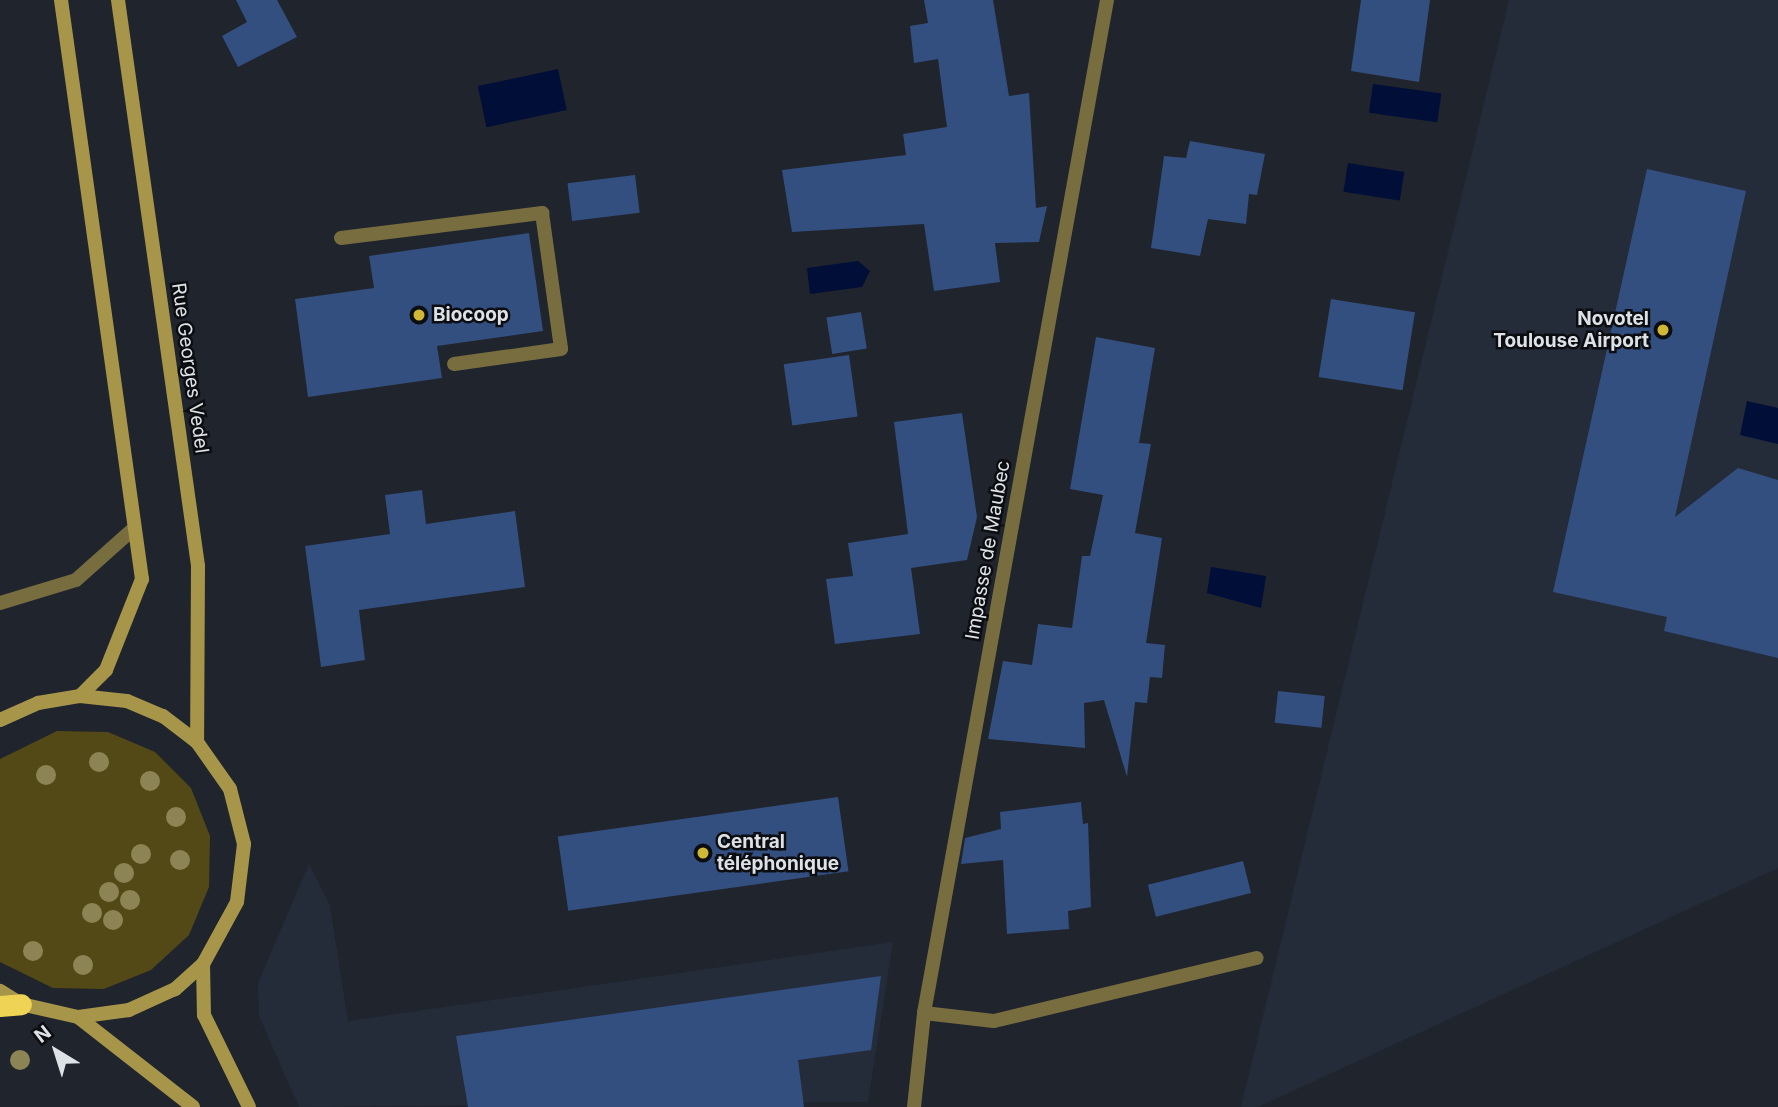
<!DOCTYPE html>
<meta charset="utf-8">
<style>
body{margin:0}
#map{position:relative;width:1778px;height:1107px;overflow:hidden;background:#1f242d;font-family:Inter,sans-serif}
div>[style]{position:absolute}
.built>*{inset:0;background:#242c3a}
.green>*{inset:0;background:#534916}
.water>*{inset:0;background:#000e38;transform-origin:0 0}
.building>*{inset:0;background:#334f7f;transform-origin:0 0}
.lane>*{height:14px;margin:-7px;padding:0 7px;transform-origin:7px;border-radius:7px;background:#776d3f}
.street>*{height:14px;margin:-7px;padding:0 7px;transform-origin:7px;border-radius:7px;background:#776d3f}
.secondary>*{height:14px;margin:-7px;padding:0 7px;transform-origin:7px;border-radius:7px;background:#a79649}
.highway>*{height:21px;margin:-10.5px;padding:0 10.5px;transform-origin:10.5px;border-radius:10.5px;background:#eed354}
.trees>*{width:20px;height:20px;margin:-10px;border-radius:50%;background:#8c8455}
.dots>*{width:19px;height:19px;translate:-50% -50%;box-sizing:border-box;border:4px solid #0b0d11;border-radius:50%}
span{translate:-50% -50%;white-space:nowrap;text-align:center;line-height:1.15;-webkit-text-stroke:5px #0b0d11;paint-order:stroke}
.poi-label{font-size:19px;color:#dee2e7;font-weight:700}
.left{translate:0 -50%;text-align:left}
.right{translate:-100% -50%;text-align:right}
.street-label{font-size:19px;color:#dee2e7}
.north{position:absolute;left:21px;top:1016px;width:70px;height:70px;-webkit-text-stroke:5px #0b0d11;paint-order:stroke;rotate:322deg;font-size:19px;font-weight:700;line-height:28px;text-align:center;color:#dee2e7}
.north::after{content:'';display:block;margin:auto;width:24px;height:32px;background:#dee2e7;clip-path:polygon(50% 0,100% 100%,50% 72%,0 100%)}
</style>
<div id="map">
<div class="built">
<div style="clip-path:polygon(1509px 0,1778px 0,1778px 868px,1258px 1107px,1241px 1107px)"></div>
<div style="clip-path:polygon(309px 864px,330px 906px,348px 1021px,893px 942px,868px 1102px,299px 1107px,259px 1016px,258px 983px)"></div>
</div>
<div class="green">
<div style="clip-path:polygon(57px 731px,108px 732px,155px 752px,191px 788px,210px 836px,209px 887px,189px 935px,151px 970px,104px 989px,53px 988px,0 962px,0 759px)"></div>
</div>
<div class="water">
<div style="left:558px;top:69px;width:42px;height:82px;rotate:78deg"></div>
<div style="left:1373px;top:84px;width:69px;height:29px;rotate:8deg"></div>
<div style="left:1348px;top:163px;width:57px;height:29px;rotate:9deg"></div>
<div style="clip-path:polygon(858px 261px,870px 271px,862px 287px,810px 294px,807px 268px)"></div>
<div style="clip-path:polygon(1747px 401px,1778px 408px,1778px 444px,1740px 435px)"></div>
<div style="clip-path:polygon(1211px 567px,1266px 576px,1261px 608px,1207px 593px)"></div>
</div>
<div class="building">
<div style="clip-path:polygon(236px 0,277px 0,297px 37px,238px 67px,222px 36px,247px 22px)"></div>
<div style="clip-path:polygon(924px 0,993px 0,1009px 96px,1029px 93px,1036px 208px,1047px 206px,1039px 242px,995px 243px,1000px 282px,934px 291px,924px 224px,792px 232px,782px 170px,906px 155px,903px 134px,947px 127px,938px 59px,914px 63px,910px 26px,928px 23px)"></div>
<div style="clip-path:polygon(1361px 0,1430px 0,1419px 82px,1351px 71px)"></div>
<div style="clip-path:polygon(1190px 141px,1265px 154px,1257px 195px,1249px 194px,1246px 224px,1208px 219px,1200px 256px,1151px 248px,1164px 156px,1186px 158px)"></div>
<div style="clip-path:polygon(1647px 169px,1746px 191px,1675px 517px,1738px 468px,1778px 480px,1778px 658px,1664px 631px,1667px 617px,1553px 592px)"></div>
<div style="left:635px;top:175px;width:38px;height:68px;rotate:83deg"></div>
<div style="clip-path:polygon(529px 233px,543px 331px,437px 346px,442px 378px,308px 397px,295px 299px,374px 288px,369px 256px)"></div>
<div style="left:1331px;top:299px;width:85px;height:79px;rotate:9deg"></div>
<div style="left:861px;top:312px;width:37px;height:35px;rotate:81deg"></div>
<div style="clip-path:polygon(1096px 337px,1155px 348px,1139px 443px,1151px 444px,1135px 533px,1162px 538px,1146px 643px,1165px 645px,1162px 678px,1150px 677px,1147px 703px,1135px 702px,1127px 777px,1104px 700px,1084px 703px,1085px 748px,988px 739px,1003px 661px,1032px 665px,1038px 624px,1072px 628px,1082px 556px,1090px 556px,1103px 495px,1070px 489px)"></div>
<div style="left:849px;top:355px;width:62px;height:66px;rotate:82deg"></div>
<div style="clip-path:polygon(962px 413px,977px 517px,967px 560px,911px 568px,920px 634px,835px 644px,826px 579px,853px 576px,848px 543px,908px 534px,894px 422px)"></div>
<div style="clip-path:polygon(422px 490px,426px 524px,515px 511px,525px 587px,359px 610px,365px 660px,321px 667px,305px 546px,390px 534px,385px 495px)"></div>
<div style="left:1278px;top:691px;width:47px;height:32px;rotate:6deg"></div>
<div style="left:838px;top:797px;width:75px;height:283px;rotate:82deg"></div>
<div style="clip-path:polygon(1081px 802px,1083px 824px,1088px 823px,1091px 907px,1068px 911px,1069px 929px,1007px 934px,1003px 860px,961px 864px,965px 838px,1001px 829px,1000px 812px)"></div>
<div style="left:1243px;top:861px;width:33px;height:98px;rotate:76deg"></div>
<div style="clip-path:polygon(881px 976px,871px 1050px,798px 1060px,804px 1107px,468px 1107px,456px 1036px)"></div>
</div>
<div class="lane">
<div style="left:341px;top:238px;width:203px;rotate:-7.1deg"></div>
<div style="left:542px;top:213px;width:137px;rotate:82deg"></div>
<div style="left:561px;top:349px;width:108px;rotate:172deg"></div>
<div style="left:0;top:603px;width:79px;rotate:-16.8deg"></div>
<div style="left:76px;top:580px;width:74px;rotate:-41.7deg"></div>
<div style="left:924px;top:1013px;width:70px;rotate:6.5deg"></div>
<div style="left:994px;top:1021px;width:270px;rotate:-13.5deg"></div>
</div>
<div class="street">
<div style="left:914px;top:1107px;width:95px;rotate:-83.9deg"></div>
<div style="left:924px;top:1013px;width:1029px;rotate:-79.76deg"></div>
</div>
<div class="secondary">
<div style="left:61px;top:0;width:585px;rotate:82.04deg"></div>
<div style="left:142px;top:579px;width:98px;rotate:111.6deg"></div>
<div style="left:106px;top:670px;width:37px;rotate:135deg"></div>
<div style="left:118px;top:0;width:572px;rotate:81.95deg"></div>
<div style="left:198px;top:566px;width:176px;rotate:90.3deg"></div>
<div style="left:0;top:720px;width:42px;rotate:-24.1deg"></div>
<div style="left:38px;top:703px;width:43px;rotate:-9.5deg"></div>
<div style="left:80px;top:696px;width:47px;rotate:6.1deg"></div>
<div style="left:127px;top:701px;width:39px;rotate:23deg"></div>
<div style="left:163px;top:716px;width:43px;rotate:37.4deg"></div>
<div style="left:197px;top:742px;width:57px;rotate:54.9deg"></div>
<div style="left:230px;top:789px;width:57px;rotate:75.7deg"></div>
<div style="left:244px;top:844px;width:58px;rotate:96.9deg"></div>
<div style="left:237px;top:902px;width:71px;rotate:118.7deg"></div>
<div style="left:203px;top:964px;width:38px;rotate:138deg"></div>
<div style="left:175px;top:989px;width:51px;rotate:155.5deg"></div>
<div style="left:129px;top:1010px;width:51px;rotate:172.2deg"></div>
<div style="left:78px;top:1017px;width:58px;rotate:-167.2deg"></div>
<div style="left:21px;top:1004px;width:25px;rotate:-148deg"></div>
<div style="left:203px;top:964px;width:51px;rotate:88.9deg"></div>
<div style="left:204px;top:1015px;width:102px;rotate:63.9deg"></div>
<div style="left:78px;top:1017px;width:146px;rotate:38deg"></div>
</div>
<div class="highway">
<div style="left:0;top:1006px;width:21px;rotate:-5deg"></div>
</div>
<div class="trees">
<div style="left:99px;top:762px"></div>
<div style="left:46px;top:775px"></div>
<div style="left:150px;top:781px"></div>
<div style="left:176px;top:817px"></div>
<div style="left:141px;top:854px"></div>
<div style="left:180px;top:860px"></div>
<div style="left:124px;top:873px"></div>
<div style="left:109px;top:892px"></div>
<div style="left:130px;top:900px"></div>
<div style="left:92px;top:913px"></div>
<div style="left:113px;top:920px"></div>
<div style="left:33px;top:951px"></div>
<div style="left:83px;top:965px"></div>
<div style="left:20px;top:1060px"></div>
</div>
<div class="dots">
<div style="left:419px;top:315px;background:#d1b736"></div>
<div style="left:1663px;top:330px;background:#d1b736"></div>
<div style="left:703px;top:853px;background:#d1b736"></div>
</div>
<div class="poi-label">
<span class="left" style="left:433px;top:315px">Biocoop</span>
<span class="right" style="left:1649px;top:330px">Novotel<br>Toulouse Airport</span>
<span class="left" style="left:717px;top:853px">Central<br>téléphonique</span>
</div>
<div class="street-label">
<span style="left:190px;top:368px;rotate:82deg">Rue Georges Vedel</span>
<span style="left:988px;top:550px;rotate:-80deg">Impasse de Maubec</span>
</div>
<div class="north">N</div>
</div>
